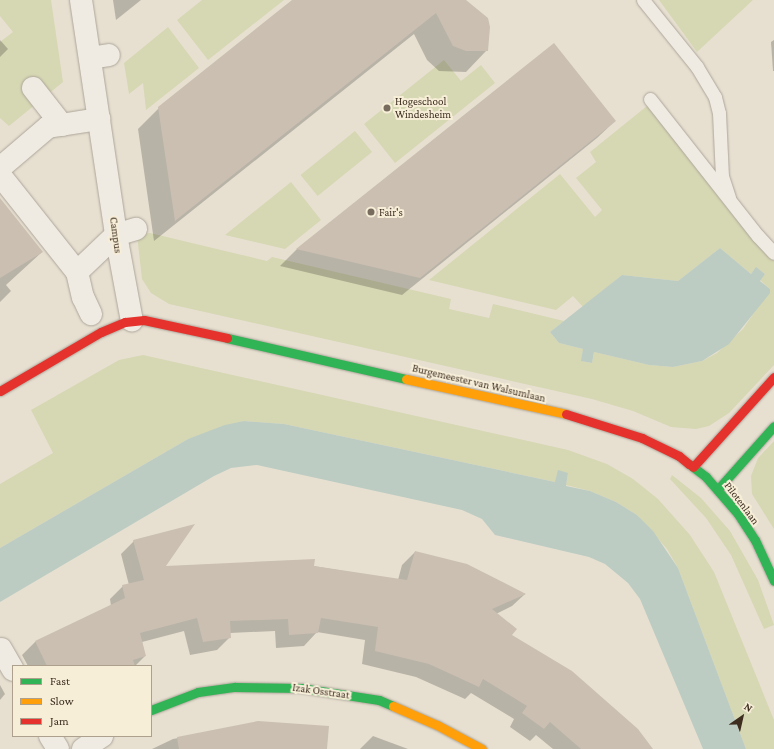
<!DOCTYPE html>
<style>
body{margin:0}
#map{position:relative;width:774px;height:749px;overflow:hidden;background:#e7e0d1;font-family:"Crimson Pro",serif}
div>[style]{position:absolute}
.green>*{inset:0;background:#d6d7b3;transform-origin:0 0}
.water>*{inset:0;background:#bcccc2}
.shadow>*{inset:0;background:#0003}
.building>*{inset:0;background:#cbbfb2}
.roads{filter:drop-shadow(0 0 1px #ada599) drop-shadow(0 0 1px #ada599)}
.lane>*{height:13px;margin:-6.5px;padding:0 6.5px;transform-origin:6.5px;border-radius:6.5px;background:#efebe3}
.street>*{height:22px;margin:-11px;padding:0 11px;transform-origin:11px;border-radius:11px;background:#efebe3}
.fast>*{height:9px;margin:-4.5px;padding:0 4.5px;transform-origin:4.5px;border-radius:4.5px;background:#30b455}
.slow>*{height:9px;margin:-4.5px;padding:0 4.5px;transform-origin:4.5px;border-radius:4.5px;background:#ff9f0a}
.jam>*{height:9px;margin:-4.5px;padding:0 4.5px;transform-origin:4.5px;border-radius:4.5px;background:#e5322d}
.dots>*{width:11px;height:11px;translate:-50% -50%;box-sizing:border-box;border:2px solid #f7eed8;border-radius:50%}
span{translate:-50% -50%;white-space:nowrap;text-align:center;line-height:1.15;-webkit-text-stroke:4px #f7eed8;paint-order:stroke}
.poi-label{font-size:11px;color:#3d2e20}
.left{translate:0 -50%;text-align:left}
.street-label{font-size:11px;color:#3d2e20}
.legend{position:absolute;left:12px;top:665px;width:140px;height:72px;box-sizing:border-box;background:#f7eed8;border:1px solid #ada18e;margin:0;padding:5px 7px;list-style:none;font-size:12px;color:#3d2e20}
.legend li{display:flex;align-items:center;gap:8px;height:20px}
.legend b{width:20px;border:1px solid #ada18e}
.north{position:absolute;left:722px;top:697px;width:40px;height:40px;-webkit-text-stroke:3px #f7eed8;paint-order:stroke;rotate:34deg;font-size:11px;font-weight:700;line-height:16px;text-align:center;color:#3d2e20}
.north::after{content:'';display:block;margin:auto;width:14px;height:18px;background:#3d2e20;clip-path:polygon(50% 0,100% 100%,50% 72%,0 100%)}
</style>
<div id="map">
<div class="green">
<div style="clip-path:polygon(0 0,51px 0,63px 82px,9px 126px,0 118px,0 42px,13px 32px,0 16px)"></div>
<div style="clip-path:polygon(202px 0,284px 0,208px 60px,177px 20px)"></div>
<div style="clip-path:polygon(659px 0,753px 0,697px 52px)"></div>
<div style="clip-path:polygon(168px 27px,199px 68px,146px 110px,143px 83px,129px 94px,124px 63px)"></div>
<div style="clip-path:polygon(444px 60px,461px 81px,481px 65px,495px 83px,395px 163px,364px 124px)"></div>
<div style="clip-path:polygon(647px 106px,774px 261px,774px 365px,729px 413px,709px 426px,696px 429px,671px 427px,633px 411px,592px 399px,169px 304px,151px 293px,142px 279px,137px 235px,150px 233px,267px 261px,272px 257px,451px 299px,449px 309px,489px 318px,493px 304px,564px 321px,550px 332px,559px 343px,583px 349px,582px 361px,592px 363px,594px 352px,649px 365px,673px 367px,702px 361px,717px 353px,743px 329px,770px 289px,760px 280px,765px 274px,756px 268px,751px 274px,720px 248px,678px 281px,622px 275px,583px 307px,573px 296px,556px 310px,429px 280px,560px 174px,595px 217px,602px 210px,576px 178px,596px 162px,590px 152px)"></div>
<div style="left:355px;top:131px;width:27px;height:70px;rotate:51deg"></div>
<div style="clip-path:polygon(291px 182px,321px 220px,285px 249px,225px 235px)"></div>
<div style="clip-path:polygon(143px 355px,568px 450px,607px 464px,633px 479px,658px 499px,690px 535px,714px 572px,774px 720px,774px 749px,746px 749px,678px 568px,667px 549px,637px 515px,616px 502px,590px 491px,566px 485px,568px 473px,555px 482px,284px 424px,244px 421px,188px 439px,0 548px,0 484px,53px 453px,31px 410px,119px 360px)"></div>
<div style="clip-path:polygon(774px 441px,774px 529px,752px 494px,751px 476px,758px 458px)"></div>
<div style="clip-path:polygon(672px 475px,701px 498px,730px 531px,758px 580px,774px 625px,764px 629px,731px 555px,706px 518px,670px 479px)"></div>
</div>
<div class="water">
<div style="clip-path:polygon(720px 248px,751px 274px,756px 267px,765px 274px,760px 281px,770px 289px,770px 293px,729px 344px,702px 361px,673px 367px,649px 365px,594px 352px,592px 363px,581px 361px,583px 349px,559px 343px,550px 332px,622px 275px,678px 281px)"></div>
<div style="clip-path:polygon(244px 421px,284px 424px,555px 482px,558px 470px,568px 473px,566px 486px,590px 491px,616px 502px,637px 515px,653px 531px,678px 568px,746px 749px,703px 749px,640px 599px,628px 583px,605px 564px,589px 557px,495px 535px,482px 519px,462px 510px,257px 465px,231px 468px,214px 476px,0 602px,0 548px,188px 439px,225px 425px)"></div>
</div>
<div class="shadow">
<div style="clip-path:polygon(113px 0,141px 0,116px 20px)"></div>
<div style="clip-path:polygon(294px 0,463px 0,487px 50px,466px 72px,439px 71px,427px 60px,414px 34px,154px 241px,138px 129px,159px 108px)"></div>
<div style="clip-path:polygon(0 40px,8px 49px,0 57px)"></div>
<div style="clip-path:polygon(774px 40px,774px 71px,773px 71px,771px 42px)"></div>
<div style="clip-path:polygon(554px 44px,615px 121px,597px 138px,402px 295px,280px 266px,297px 249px)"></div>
<div style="clip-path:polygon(0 200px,42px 252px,6px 285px,11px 291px,0 302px)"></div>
<div style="clip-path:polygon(134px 541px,164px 567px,313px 566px,398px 580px,402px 565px,415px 552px,525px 594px,512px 606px,496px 614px,511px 636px,652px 749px,553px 749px,536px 735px,530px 741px,510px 727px,514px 719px,471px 693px,465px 699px,416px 677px,362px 664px,365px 640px,317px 632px,304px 646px,276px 648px,275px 631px,230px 633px,230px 637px,217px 650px,190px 655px,184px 631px,142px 642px,145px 656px,135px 666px,28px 666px,22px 655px,35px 642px,111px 606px,110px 599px,123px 586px,129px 585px,121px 554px)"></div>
<div style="clip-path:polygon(0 685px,5px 694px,0 700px)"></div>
<div style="clip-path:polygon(258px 723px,326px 749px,152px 749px,173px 739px)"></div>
<div style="clip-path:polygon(373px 736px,408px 749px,360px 749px)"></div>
</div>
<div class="building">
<div style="clip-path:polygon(292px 0,466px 0,488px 18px,490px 27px,488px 51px,466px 51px,453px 46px,436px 13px,175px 221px,158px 107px)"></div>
<div style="clip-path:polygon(554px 43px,616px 121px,420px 278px,296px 249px)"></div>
<div style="clip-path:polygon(0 198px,43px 252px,0 278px)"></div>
<div style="clip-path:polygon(195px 524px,166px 566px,315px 559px,314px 566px,407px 580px,415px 551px,467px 564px,526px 594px,492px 609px,517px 629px,512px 635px,572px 671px,638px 729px,653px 749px,581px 749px,550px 722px,544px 729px,522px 713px,527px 706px,483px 679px,479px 687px,429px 664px,375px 651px,378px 627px,321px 618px,318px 633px,289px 635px,288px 619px,230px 621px,231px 638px,203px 642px,197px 618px,140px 633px,146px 656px,133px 660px,135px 666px,47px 666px,35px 641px,125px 598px,122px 585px,144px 580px,133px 540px)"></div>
<div style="clip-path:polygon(258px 721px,329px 726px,327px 749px,179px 749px,177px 737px)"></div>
</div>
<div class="roads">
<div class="lane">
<div style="left:643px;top:0;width:86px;rotate:51.1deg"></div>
<div style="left:697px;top:67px;width:35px;rotate:59deg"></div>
<div style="left:715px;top:97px;width:16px;rotate:76deg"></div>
<div style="left:719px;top:113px;width:63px;rotate:87.3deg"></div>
<div style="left:722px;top:176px;width:23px;rotate:72deg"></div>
<div style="left:650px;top:99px;width:174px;rotate:51.8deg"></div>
<div style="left:758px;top:236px;width:23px;rotate:47deg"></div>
</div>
<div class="street">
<div style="left:81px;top:0;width:238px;rotate:81.5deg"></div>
<div style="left:116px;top:235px;width:87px;rotate:79.5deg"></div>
<div style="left:90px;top:58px;width:19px;rotate:-9deg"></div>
<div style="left:33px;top:88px;width:47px;rotate:51.9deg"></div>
<div style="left:0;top:168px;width:63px;rotate:-40.5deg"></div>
<div style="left:48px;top:127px;width:52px;rotate:-8.9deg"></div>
<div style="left:0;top:175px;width:124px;rotate:51.6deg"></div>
<div style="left:77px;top:272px;width:26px;rotate:77deg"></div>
<div style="left:83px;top:297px;width:19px;rotate:65deg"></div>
<div style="left:77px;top:272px;width:54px;rotate:-43.5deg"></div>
<div style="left:116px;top:235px;width:21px;rotate:-17deg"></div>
<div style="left:1px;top:649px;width:24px;rotate:60deg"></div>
<div style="left:50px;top:736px;width:15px;rotate:58deg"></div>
<div style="left:83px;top:749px;width:23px;rotate:-34deg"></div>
</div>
<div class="fast">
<div style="left:227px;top:338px;width:184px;rotate:12.9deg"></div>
<div style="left:689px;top:464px;width:21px;rotate:37deg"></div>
<div style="left:706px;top:477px;width:49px;rotate:49.1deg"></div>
<div style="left:738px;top:514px;width:31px;rotate:57deg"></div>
<div style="left:755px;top:540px;width:45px;rotate:65.1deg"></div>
<div style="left:718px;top:489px;width:84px;rotate:-48.4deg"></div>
<div style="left:151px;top:710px;width:50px;rotate:-21deg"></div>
<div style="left:198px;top:692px;width:37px;rotate:-8deg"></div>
<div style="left:235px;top:687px;width:66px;rotate:0.9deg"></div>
<div style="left:301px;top:688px;width:79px;rotate:8.7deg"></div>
<div style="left:379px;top:700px;width:15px;rotate:23deg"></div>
</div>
<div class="slow">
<div style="left:406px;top:379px;width:164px;rotate:12.3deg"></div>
<div style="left:393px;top:706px;width:48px;rotate:23.4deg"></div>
<div style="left:437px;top:725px;width:51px;rotate:28.1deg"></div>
</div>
<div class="jam">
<div style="left:0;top:391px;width:117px;rotate:-30.3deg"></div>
<div style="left:101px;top:332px;width:26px;rotate:-23deg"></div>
<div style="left:125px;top:322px;width:19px;rotate:-6deg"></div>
<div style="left:144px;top:320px;width:85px;rotate:12.2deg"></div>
<div style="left:566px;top:414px;width:80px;rotate:17.5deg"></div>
<div style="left:642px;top:438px;width:41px;rotate:25.9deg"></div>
<div style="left:679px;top:456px;width:13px;rotate:39deg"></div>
<div style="left:693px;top:467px;width:121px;rotate:-48deg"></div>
</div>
</div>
<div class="dots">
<div style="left:387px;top:108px;background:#786c5e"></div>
<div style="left:371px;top:212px;background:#786c5e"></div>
</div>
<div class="poi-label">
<span class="left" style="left:395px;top:108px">Hogeschool<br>Windesheim</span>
<span class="left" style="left:379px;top:212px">Fair's</span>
</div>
<div class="street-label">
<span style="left:116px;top:235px;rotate:82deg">Campus</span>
<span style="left:479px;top:383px;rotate:13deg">Burgemeester van Walsumlaan</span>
<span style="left:742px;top:503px;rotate:53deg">Pilotenlaan</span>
<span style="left:321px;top:691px;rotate:8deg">Izak Osstraat</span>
</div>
<ul class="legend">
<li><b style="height:5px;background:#30b455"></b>Fast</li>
<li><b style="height:5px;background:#ff9f0a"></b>Slow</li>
<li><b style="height:5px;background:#e5322d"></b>Jam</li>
</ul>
<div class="north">N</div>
</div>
